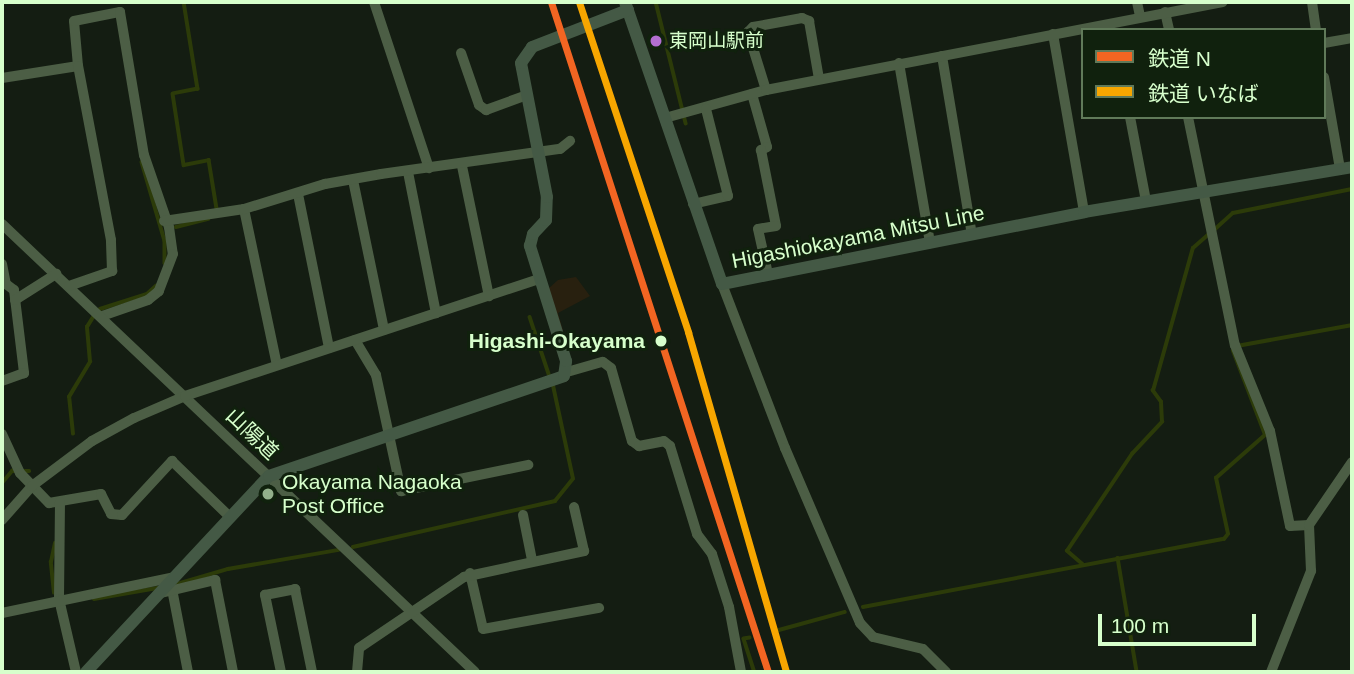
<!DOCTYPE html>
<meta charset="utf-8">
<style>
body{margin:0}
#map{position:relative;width:1354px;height:674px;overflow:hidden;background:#141d12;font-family:Helvetica,"Noto Sans JP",sans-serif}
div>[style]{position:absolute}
.green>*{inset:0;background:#28200f}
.stream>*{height:3.5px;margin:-1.75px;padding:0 1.75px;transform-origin:1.75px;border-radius:1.75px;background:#2c3b09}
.minor>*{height:10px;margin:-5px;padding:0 5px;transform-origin:5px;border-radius:5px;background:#4c5e45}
.major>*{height:12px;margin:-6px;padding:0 6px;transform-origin:6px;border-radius:6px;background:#445945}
.rail-1>*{height:7px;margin:-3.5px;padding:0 3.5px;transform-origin:3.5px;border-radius:3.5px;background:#f26522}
.rail-2>*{height:7px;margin:-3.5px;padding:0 3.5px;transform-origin:3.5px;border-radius:3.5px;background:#f7a600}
.dots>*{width:19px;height:19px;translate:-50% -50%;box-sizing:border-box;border:4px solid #10210d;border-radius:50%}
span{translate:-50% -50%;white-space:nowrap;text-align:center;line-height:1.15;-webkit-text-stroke:6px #10210d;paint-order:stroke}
.bus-label{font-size:19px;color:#d7ffcc}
.left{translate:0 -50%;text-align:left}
.street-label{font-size:21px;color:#d7ffcc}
.stop-label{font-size:21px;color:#d7ffcc;font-weight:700}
.right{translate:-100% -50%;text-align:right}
.poi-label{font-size:21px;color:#d7ffcc}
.frame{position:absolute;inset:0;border:4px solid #d7ffcc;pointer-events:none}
.legend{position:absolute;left:1081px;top:28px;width:245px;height:91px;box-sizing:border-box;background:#10210d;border:2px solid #607a59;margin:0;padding:9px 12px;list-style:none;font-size:21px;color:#d7ffcc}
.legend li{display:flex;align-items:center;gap:14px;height:35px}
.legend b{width:35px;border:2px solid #607a59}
.scale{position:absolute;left:1098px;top:614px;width:158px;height:32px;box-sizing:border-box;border:4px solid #d7ffcc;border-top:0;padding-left:9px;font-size:21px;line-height:24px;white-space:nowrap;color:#d7ffcc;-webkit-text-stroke:5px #10210d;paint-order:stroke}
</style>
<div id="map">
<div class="green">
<div style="clip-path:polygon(576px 277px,590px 296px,558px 313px,567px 344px,548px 289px,558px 280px)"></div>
</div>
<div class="stream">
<div style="left:184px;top:2px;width:88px;rotate:80.9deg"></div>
<div style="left:198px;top:89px;width:25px;rotate:169deg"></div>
<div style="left:173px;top:94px;width:72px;rotate:81.2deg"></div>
<div style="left:184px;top:165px;width:25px;rotate:-11deg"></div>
<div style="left:209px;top:160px;width:50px;rotate:80.7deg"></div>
<div style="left:656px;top:2px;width:125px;rotate:76.1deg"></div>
<div style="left:142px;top:162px;width:82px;rotate:73.8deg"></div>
<div style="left:165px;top:241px;width:22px;rotate:90deg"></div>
<div style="left:176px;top:227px;width:33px;rotate:-14deg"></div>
<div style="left:1214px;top:230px;width:25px;rotate:-42deg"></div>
<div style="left:1233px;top:213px;width:121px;rotate:-11.4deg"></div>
<div style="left:100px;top:309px;width:49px;rotate:-17.7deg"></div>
<div style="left:147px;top:294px;width:12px;rotate:-42deg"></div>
<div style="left:530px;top:317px;width:60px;rotate:71.6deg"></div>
<div style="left:1237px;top:346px;width:117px;rotate:-10.3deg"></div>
<div style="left:73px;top:434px;width:37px;rotate:-96deg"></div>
<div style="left:69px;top:397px;width:41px;rotate:-59deg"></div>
<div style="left:90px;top:362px;width:35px;rotate:-95deg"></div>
<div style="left:87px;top:327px;width:13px;rotate:-58deg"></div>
<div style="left:2px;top:483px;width:16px;rotate:-50deg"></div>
<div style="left:12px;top:471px;width:17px"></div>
<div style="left:353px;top:547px;width:207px;rotate:-12.8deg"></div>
<div style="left:555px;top:501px;width:28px;rotate:-51deg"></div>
<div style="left:573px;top:479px;width:95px;rotate:-102.1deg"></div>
<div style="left:1118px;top:558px;width:116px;rotate:80.5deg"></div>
<div style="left:1083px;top:565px;width:21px;rotate:-139deg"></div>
<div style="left:1067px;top:551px;width:117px;rotate:-56.2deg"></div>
<div style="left:1132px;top:454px;width:44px;rotate:-46.8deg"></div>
<div style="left:1162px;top:422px;width:20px;rotate:-93deg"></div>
<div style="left:1161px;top:402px;width:14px;rotate:-126deg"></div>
<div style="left:1153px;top:391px;width:148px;rotate:-74.4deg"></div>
<div style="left:1193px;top:248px;width:21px;rotate:-41deg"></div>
<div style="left:177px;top:584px;width:53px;rotate:-16.4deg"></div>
<div style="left:228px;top:569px;width:112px;rotate:-9.8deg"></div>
<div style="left:54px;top:593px;width:31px;rotate:-96deg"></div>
<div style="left:51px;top:562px;width:19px;rotate:-78deg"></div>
<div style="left:94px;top:599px;width:64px;rotate:-9.9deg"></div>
<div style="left:863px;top:607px;width:367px;rotate:-10.7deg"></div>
<div style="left:1224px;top:539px;width:6px;rotate:-51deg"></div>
<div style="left:1228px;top:534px;width:57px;rotate:-102.1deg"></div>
<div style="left:1216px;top:478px;width:65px;rotate:-41.3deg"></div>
<div style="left:1265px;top:435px;width:90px;rotate:-110.9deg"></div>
<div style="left:779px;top:630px;width:68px;rotate:-15.3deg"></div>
<div style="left:750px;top:638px;width:6px;rotate:171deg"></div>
<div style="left:744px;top:639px;width:35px;rotate:72deg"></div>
</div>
<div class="minor">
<div style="left:374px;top:2px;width:175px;rotate:71.7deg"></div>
<div style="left:1137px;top:2px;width:14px;rotate:78deg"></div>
<div style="left:1312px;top:2px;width:28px;rotate:82deg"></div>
<div style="left:1165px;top:12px;width:18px;rotate:77deg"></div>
<div style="left:1053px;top:34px;width:181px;rotate:80.1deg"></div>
<div style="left:1324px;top:43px;width:28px;rotate:-10deg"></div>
<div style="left:461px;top:53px;width:55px;rotate:70.9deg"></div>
<div style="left:479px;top:105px;width:9px;rotate:36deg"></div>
<div style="left:486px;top:110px;width:44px;rotate:-20.1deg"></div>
<div style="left:942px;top:56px;width:181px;rotate:80.5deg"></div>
<div style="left:899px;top:63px;width:183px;rotate:80.2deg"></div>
<div style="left:1324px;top:77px;width:93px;rotate:80.1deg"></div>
<div style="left:2px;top:78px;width:77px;rotate:-9deg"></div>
<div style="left:78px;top:66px;width:45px;rotate:-95.1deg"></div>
<div style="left:74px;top:21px;width:47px;rotate:-11.1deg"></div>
<div style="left:120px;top:12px;width:145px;rotate:80.5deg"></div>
<div style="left:144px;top:155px;width:76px;rotate:70.9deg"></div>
<div style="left:169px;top:227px;width:27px;rotate:82deg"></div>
<div style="left:173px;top:254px;width:40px;rotate:111deg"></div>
<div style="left:159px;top:291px;width:14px;rotate:141deg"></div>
<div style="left:148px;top:300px;width:49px;rotate:160.8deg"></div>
<div style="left:766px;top:90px;width:61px;rotate:-107.2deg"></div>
<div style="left:748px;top:32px;width:7px;rotate:-45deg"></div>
<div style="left:753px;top:27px;width:50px;rotate:-10.4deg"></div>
<div style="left:802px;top:18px;width:8px;rotate:23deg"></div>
<div style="left:809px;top:21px;width:59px;rotate:80.2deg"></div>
<div style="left:752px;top:94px;width:55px;rotate:74.2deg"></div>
<div style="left:767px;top:147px;width:7px;rotate:153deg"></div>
<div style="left:761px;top:150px;width:77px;rotate:78.8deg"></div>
<div style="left:776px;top:226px;width:18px;rotate:171deg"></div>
<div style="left:758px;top:229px;width:46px;rotate:77.5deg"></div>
<div style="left:1130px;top:117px;width:86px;rotate:79.2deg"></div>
<div style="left:1188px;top:117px;width:233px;rotate:78.4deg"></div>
<div style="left:1235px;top:345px;width:93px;rotate:67.9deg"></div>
<div style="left:1270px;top:431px;width:97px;rotate:78.1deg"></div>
<div style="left:1290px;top:526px;width:19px;rotate:-3deg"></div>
<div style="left:665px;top:118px;width:105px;rotate:-15.5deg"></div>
<div style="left:766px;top:90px;width:465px;rotate:-10.9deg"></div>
<div style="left:462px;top:166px;width:133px;rotate:78.3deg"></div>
<div style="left:408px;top:172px;width:144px;rotate:78.8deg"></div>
<div style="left:353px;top:180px;width:153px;rotate:78.3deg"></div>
<div style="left:298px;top:194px;width:157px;rotate:78.6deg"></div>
<div style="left:693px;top:204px;width:36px;rotate:-13deg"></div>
<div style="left:728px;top:196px;width:90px;rotate:-104.2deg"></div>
<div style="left:244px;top:209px;width:159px;rotate:78.1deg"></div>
<div style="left:164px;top:221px;width:81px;rotate:-8.5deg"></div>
<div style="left:244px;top:209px;width:85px;rotate:-17.2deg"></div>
<div style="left:325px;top:184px;width:57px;rotate:-10.1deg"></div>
<div style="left:381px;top:174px;width:181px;rotate:-8deg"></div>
<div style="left:560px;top:149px;width:13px;rotate:-39deg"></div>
<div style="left:2px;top:224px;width:651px;rotate:43.45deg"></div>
<div style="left:2px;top:264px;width:20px;rotate:79deg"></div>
<div style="left:6px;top:284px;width:10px;rotate:37deg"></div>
<div style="left:14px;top:290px;width:84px;rotate:83.1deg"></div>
<div style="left:24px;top:373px;width:23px;rotate:160deg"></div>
<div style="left:722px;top:284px;width:176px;rotate:69deg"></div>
<div style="left:785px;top:448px;width:190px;rotate:66.8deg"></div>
<div style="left:860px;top:623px;width:19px;rotate:47deg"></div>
<div style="left:873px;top:637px;width:51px;rotate:13.5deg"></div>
<div style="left:923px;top:649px;width:33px;rotate:45deg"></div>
<div style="left:69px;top:286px;width:46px;rotate:-19.2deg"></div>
<div style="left:112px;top:271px;width:31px;rotate:-92deg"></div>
<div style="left:111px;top:240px;width:177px;rotate:-100.7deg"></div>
<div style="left:15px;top:300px;width:49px;rotate:-32.4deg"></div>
<div style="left:355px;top:340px;width:41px;rotate:59deg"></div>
<div style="left:376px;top:375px;width:119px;rotate:77.8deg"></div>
<div style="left:401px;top:491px;width:130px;rotate:-11.6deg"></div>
<div style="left:567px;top:372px;width:37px;rotate:-16deg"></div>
<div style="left:603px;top:362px;width:10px;rotate:37deg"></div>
<div style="left:611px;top:368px;width:76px;rotate:74deg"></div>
<div style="left:632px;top:441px;width:9px;rotate:36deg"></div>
<div style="left:639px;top:446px;width:25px;rotate:-11deg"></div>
<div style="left:664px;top:441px;width:8px;rotate:40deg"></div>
<div style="left:670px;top:446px;width:92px;rotate:72.9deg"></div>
<div style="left:697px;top:534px;width:25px;rotate:53deg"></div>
<div style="left:712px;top:554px;width:56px;rotate:72.2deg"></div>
<div style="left:729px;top:607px;width:66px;rotate:79.5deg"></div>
<div style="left:2px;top:434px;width:43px;rotate:65.2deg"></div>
<div style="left:20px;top:473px;width:42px;rotate:46deg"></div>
<div style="left:49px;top:503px;width:53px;rotate:-9.8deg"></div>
<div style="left:101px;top:494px;width:22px;rotate:63deg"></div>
<div style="left:111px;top:514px;width:11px;rotate:5deg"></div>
<div style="left:122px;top:515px;width:74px;rotate:-47.2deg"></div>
<div style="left:172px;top:461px;width:79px;rotate:44deg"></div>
<div style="left:60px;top:502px;width:97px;rotate:90.6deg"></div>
<div style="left:59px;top:599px;width:75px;rotate:76.9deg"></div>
<div style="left:523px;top:515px;width:46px;rotate:78.7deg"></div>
<div style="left:2px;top:520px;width:45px;rotate:-48.6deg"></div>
<div style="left:32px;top:486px;width:75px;rotate:-36.9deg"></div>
<div style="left:92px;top:441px;width:48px;rotate:-28.7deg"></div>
<div style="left:134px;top:418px;width:56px;rotate:-23.3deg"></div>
<div style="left:185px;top:396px;width:372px;rotate:-18.3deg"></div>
<div style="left:470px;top:573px;width:57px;rotate:76.9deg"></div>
<div style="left:483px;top:629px;width:118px;rotate:-10.3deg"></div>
<div style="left:172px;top:589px;width:85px;rotate:79.1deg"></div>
<div style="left:161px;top:593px;width:56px;rotate:-13.5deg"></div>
<div style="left:215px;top:580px;width:94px;rotate:78.9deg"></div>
<div style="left:2px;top:613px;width:172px;rotate:-11.8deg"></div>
<div style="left:281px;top:672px;width:79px;rotate:-101.7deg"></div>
<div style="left:265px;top:595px;width:31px;rotate:-11deg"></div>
<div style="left:295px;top:589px;width:85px;rotate:78.4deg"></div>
<div style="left:357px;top:672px;width:24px;rotate:-85deg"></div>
<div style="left:359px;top:648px;width:127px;rotate:-34.1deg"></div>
<div style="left:464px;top:577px;width:123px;rotate:-12.2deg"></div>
<div style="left:584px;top:551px;width:45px;rotate:-102.8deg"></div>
<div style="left:1271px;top:672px;width:109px;rotate:-68.4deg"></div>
<div style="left:1311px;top:571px;width:46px;rotate:-92.5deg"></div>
<div style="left:1309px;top:525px;width:76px;rotate:-55.7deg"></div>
</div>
<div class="major">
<div style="left:625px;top:2px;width:298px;rotate:71deg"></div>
<div style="left:722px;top:284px;width:369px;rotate:-11.2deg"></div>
<div style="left:1084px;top:212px;width:272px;rotate:-9.5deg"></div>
<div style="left:86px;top:672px;width:268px;rotate:-47deg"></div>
<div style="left:269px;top:476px;width:311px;rotate:-18.7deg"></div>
<div style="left:564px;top:376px;width:15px;rotate:-82deg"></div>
<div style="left:566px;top:361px;width:121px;rotate:-107.4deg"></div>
<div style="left:530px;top:246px;width:12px;rotate:-76deg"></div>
<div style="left:533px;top:234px;width:19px;rotate:-47deg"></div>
<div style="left:546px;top:220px;width:23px;rotate:-88deg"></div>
<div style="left:547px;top:197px;width:136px;rotate:-101deg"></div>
<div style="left:521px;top:63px;width:19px;rotate:-55deg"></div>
<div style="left:532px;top:47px;width:103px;rotate:-21.1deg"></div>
</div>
<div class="rail-1">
<div style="left:551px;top:2px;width:704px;rotate:72.05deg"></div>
</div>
<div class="rail-2">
<div style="left:579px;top:2px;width:348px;rotate:71.7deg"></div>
<div style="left:688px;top:332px;width:354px;rotate:73.9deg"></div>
</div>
<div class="dots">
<div style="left:656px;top:41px;background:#b36fd0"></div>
<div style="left:661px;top:341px;background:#d7ffcc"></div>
<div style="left:268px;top:494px;background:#93b08b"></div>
</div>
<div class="bus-label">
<span class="left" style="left:669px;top:41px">東岡山駅前</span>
</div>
<div class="street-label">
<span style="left:858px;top:237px;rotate:-11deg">Higashiokayama Mitsu Line</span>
<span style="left:252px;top:434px;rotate:44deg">山陽道</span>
</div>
<div class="stop-label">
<span class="right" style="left:645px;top:341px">Higashi-Okayama</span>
</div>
<div class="poi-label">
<span class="left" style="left:282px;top:494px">Okayama Nagaoka<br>Post Office</span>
</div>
<div class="frame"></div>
<ul class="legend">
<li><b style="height:9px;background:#f26522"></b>鉄道 N</li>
<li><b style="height:9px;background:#f7a600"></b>鉄道 いなば</li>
</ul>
<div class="scale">100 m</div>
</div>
